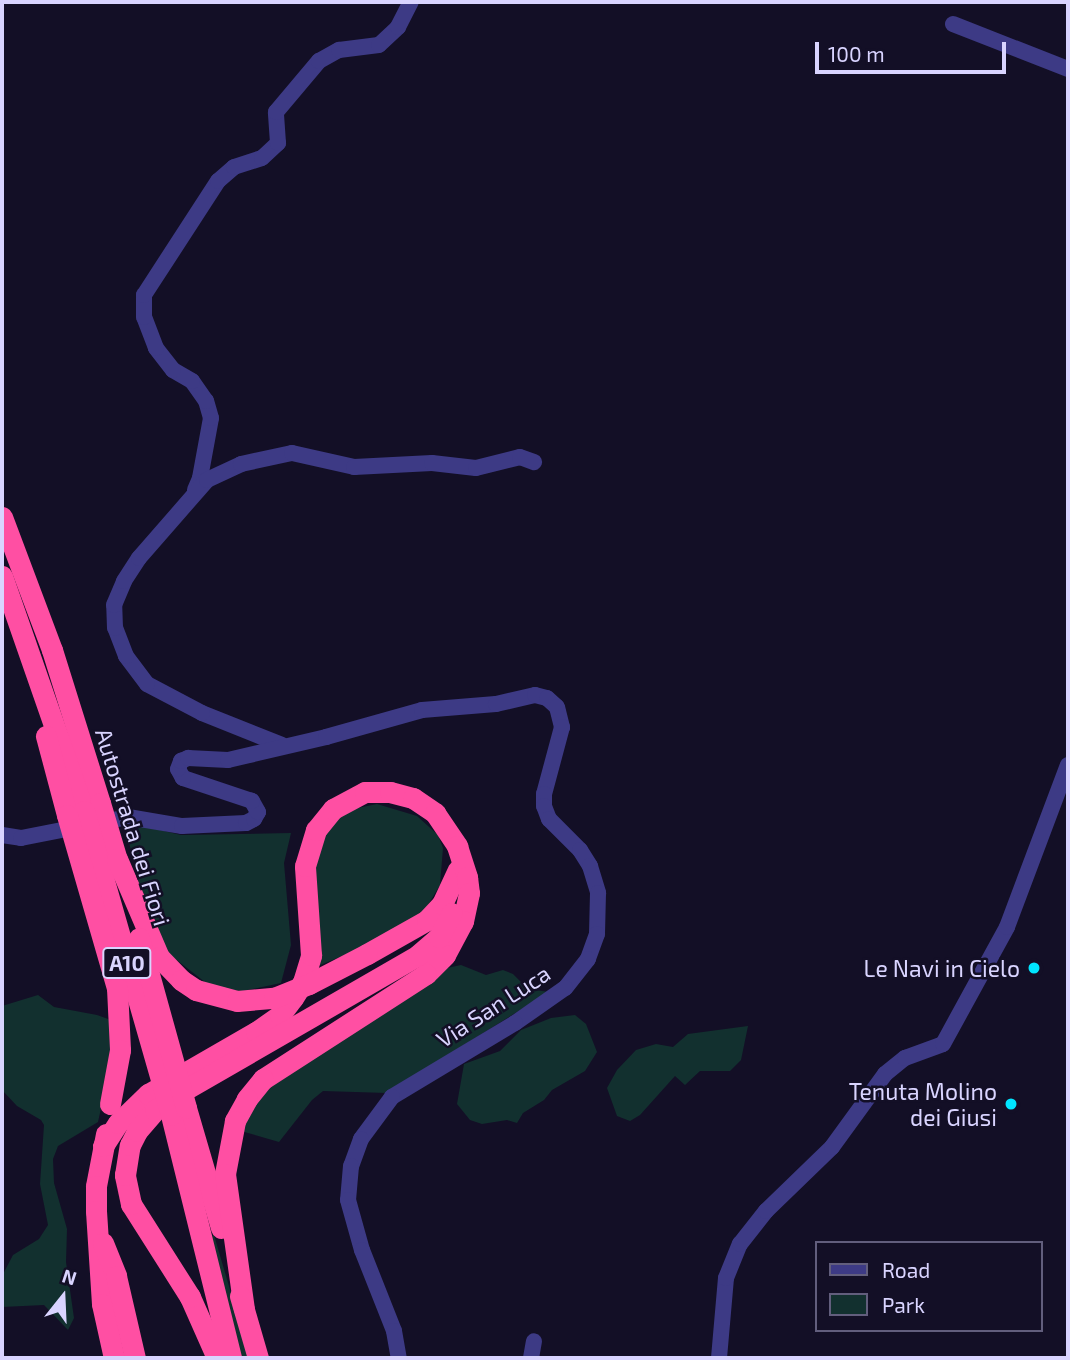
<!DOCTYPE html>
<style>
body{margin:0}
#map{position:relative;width:1070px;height:1360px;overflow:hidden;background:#130f26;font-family:"Exo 2",sans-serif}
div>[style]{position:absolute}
.green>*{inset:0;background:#12302f}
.street>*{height:16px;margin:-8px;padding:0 8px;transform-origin:8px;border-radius:8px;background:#3d3a85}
.highway>*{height:21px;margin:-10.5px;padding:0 10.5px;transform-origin:10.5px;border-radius:10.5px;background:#ff4fa3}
.highway-bridge>*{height:21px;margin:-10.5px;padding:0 10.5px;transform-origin:10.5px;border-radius:10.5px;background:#ff4fa3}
.dots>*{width:19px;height:19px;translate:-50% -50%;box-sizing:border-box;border:4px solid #130f26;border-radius:50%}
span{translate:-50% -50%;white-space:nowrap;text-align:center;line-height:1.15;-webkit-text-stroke:5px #130f26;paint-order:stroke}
.shield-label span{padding:2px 5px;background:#130f26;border:2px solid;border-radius:5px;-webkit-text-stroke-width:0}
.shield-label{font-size:21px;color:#d9d4ff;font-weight:700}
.street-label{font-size:23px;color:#d9d4ff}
.poi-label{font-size:23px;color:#d9d4ff}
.right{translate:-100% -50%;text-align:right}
.frame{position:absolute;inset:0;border:4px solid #d9d4ff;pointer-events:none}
.legend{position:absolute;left:815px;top:1241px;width:228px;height:91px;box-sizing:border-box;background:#130f26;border:2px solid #625e7d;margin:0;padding:9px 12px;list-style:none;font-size:21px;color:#d9d4ff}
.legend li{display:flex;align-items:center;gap:14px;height:35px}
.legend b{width:35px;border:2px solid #625e7d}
.north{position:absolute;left:28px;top:1262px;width:70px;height:70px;-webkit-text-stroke:5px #130f26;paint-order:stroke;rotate:18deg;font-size:19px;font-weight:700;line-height:28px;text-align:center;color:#d9d4ff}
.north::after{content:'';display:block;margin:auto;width:24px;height:32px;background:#d9d4ff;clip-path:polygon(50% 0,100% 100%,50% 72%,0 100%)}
.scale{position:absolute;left:815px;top:42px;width:191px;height:32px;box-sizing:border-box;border:4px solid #d9d4ff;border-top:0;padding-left:9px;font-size:21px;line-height:24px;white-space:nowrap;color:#d9d4ff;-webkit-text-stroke:5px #130f26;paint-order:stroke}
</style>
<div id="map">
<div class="green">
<div style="clip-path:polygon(377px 804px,417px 816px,438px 835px,443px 848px,440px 885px,422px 915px,359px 949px,318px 966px,320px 934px,315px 864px,330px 823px,348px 810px)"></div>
<div style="clip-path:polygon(125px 825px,138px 825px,181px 835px,291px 833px,284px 863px,291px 945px,281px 983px,238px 992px,210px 986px,164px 950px,138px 881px)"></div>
<div style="clip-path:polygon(461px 965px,486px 975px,503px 970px,513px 974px,528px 989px,549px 992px,387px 1093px,323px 1091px,312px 1100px,279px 1142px,241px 1131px,255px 1105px,271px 1087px,447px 968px)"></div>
<div style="clip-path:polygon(38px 995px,54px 1007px,97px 1015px,111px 1020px,109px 1072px,98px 1122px,58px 1146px,53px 1159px,54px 1183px,67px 1229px,66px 1262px,74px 1318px,68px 1330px,44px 1305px,2px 1307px,2px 1276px,13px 1255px,39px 1239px,48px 1225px,40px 1184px,44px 1125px,41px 1120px,17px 1106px,2px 1090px,2px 1006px)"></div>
<div style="clip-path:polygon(575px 1015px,586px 1024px,597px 1052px,585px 1071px,552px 1090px,544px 1100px,523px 1113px,517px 1123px,507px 1120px,482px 1124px,470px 1120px,457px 1104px,464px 1064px,500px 1051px,521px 1030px,551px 1018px)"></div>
<div style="clip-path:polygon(748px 1026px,741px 1060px,730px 1071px,700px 1071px,685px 1085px,675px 1076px,640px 1115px,630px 1121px,617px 1116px,607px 1088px,617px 1070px,636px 1050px,656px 1044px,673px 1047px,688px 1034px)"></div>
<div style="clip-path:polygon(214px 1235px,250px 1358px,240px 1358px,211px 1237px)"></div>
</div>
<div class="street">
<div style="left:953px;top:24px;width:123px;rotate:21.4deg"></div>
<div style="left:195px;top:490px;width:13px;rotate:-67deg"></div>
<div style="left:200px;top:478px;width:61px;rotate:-79.6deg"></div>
<div style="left:211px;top:418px;width:18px;rotate:-106deg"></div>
<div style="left:206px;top:401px;width:24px;rotate:-125deg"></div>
<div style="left:192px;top:381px;width:22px;rotate:-150deg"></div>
<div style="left:173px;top:370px;width:28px;rotate:-128deg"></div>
<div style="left:156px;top:348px;width:33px;rotate:-111deg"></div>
<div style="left:144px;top:317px;width:22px;rotate:-90deg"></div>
<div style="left:144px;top:295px;width:136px;rotate:-57deg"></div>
<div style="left:218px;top:181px;width:21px;rotate:-41deg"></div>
<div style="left:234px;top:167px;width:29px;rotate:-18deg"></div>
<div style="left:262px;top:158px;width:22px;rotate:-43deg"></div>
<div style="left:278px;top:143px;width:31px;rotate:-94deg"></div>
<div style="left:276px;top:112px;width:67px;rotate:-49.9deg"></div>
<div style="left:319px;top:61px;width:23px;rotate:-29deg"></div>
<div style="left:339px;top:50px;width:40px;rotate:-7.1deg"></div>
<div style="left:379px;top:45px;width:26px;rotate:-43deg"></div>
<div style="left:398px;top:27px;width:28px;rotate:-63deg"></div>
<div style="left:282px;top:745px;width:86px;rotate:-158.2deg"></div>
<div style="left:202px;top:713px;width:62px;rotate:-152.2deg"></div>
<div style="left:147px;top:684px;width:35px;rotate:-127deg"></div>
<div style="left:126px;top:656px;width:30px;rotate:-111deg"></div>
<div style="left:115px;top:628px;width:23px;rotate:-92deg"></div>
<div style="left:114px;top:605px;width:26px;rotate:-67deg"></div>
<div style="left:124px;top:581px;width:27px;rotate:-57deg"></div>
<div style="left:139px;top:558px;width:103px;rotate:-48.9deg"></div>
<div style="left:207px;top:480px;width:38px;rotate:-25deg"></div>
<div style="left:241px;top:464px;width:52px;rotate:-12.2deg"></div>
<div style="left:292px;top:453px;width:64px;rotate:12.7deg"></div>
<div style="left:354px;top:467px;width:78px;rotate:-2.9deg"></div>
<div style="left:432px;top:463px;width:44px;rotate:6.5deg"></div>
<div style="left:476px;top:468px;width:45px;rotate:-14deg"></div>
<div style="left:520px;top:457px;width:15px;rotate:20deg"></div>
<div style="left:2px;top:835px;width:19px;rotate:9deg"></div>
<div style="left:21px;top:838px;width:109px;rotate:-11.1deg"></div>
<div style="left:128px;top:817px;width:55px;rotate:9.5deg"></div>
<div style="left:182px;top:826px;width:64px;rotate:-2.7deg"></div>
<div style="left:246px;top:823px;width:9px;rotate:-27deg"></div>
<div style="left:254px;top:819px;width:8px;rotate:-60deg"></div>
<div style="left:258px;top:812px;width:13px;rotate:-119deg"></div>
<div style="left:252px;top:801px;width:73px;rotate:-161.6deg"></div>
<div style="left:183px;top:778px;width:10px;rotate:-119deg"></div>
<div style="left:178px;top:769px;width:9px;rotate:-69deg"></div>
<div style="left:181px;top:761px;width:8px;rotate:-23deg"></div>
<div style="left:188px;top:758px;width:40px;rotate:2.9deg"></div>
<div style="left:228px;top:760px;width:101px;rotate:-13.2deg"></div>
<div style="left:326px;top:737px;width:100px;rotate:-15.7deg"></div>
<div style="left:422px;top:710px;width:74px;rotate:-4.6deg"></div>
<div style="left:496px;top:704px;width:40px;rotate:-13deg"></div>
<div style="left:535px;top:695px;width:12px;rotate:14deg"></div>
<div style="left:547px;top:698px;width:13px;rotate:42deg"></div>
<div style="left:557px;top:707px;width:21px;rotate:76deg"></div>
<div style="left:562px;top:727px;width:69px;rotate:105deg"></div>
<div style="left:544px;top:794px;width:12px;rotate:90deg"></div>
<div style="left:544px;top:806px;width:14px;rotate:69deg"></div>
<div style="left:549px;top:819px;width:44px;rotate:45deg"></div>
<div style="left:580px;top:850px;width:19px;rotate:58deg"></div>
<div style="left:590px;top:866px;width:28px;rotate:73deg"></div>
<div style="left:598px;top:893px;width:41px;rotate:91.4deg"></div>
<div style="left:597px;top:934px;width:27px;rotate:110deg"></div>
<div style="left:588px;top:959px;width:37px;rotate:128deg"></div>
<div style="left:565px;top:988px;width:61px;rotate:145deg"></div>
<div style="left:515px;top:1023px;width:144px;rotate:149deg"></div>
<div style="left:392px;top:1097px;width:52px;rotate:126.4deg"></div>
<div style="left:361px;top:1139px;width:29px;rotate:110deg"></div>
<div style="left:351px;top:1166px;width:34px;rotate:95deg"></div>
<div style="left:348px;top:1200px;width:52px;rotate:74.4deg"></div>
<div style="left:362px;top:1250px;width:87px;rotate:68.4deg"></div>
<div style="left:394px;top:1331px;width:27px;rotate:80deg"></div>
<div style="left:531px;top:1358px;width:17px;rotate:-80deg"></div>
<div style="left:719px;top:1358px;width:80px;rotate:-85deg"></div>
<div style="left:726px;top:1278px;width:37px;rotate:-68deg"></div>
<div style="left:740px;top:1244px;width:42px;rotate:-51.8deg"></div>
<div style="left:766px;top:1211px;width:92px;rotate:-44.1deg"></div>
<div style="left:832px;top:1147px;width:90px;rotate:-54deg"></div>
<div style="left:885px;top:1074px;width:26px;rotate:-39deg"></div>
<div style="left:905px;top:1058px;width:40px;rotate:-20.2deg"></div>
<div style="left:943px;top:1044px;width:133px;rotate:-61.3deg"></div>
<div style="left:1007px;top:927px;width:173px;rotate:-69.4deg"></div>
</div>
<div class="highway">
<div style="left:2px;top:517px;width:142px;rotate:69.4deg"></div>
<div style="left:52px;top:650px;width:160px;rotate:72.6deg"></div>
<div style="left:2px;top:576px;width:249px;rotate:70.8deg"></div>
<div style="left:46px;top:736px;width:82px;rotate:75.1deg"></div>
<div style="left:367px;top:954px;width:69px;rotate:-29.5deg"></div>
<div style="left:427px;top:920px;width:22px;rotate:-47deg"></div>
<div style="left:442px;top:904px;width:38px;rotate:-65deg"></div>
<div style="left:186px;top:1108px;width:125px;rotate:73.7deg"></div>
<div style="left:171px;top:1115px;width:250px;rotate:76.1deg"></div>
<div style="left:106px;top:1134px;width:53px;rotate:100.9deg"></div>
<div style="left:96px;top:1186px;width:25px;rotate:90deg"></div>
<div style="left:96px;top:1211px;width:93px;rotate:86.3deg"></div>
<div style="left:102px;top:1304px;width:55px;rotate:77.5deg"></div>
<div style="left:103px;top:1146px;width:27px;rotate:-57deg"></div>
<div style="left:118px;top:1123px;width:42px;rotate:-44deg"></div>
<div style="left:148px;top:1094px;width:125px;rotate:-29.9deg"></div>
<div style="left:256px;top:1032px;width:29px;rotate:-35deg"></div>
<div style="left:280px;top:1015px;width:21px;rotate:-53deg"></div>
<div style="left:293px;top:998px;width:19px;rotate:-58deg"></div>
<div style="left:303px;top:982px;width:28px;rotate:-73deg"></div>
<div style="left:311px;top:955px;width:89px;rotate:-93.9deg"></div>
<div style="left:305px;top:866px;width:38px;rotate:-73deg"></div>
<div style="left:316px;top:830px;width:27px;rotate:-51deg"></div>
<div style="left:333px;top:809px;width:36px;rotate:-28deg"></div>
<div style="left:365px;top:792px;width:25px"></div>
<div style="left:390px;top:792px;width:24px;rotate:15deg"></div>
<div style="left:413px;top:798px;width:27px;rotate:34deg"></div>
<div style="left:435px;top:813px;width:40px;rotate:56deg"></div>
<div style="left:457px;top:846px;width:33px;rotate:72deg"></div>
<div style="left:467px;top:877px;width:16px;rotate:83deg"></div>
<div style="left:469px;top:893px;width:29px;rotate:102deg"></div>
<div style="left:463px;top:921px;width:38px;rotate:118deg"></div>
<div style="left:445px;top:955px;width:27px;rotate:135deg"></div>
<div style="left:426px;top:974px;width:194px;rotate:147.2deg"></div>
<div style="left:263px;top:1079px;width:26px;rotate:129deg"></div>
<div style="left:247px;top:1099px;width:25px;rotate:119deg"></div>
<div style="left:235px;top:1121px;width:54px;rotate:100.7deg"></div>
<div style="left:225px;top:1174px;width:136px;rotate:82deg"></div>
<div style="left:103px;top:1243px;width:35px;rotate:68deg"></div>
<div style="left:116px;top:1276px;width:84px;rotate:77deg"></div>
<div style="left:240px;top:1296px;width:65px;rotate:73.8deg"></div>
<div style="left:217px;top:1358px;width:67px;rotate:-113.9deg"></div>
<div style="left:190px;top:1297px;width:110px;rotate:-122.4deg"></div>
<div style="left:131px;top:1204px;width:30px;rotate:-102deg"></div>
<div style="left:125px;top:1175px;width:30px;rotate:-81deg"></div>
<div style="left:130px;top:1145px;width:16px;rotate:-63deg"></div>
<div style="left:137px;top:1131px;width:28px;rotate:-49deg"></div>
<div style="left:155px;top:1110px;width:18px;rotate:-38deg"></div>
<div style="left:169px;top:1099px;width:288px;rotate:-30deg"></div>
<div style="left:418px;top:955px;width:28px;rotate:-41deg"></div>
<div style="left:439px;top:937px;width:27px;rotate:-62deg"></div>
</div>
<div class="highway-bridge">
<div style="left:100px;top:803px;width:70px;rotate:73.4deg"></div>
<div style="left:84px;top:811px;width:316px;rotate:74deg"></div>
<div style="left:67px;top:815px;width:180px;rotate:73.9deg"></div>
<div style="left:117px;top:988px;width:62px;rotate:87.2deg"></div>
<div style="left:120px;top:1050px;width:55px;rotate:100.5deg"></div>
<div style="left:117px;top:859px;width:107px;rotate:66.8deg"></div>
<div style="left:159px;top:957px;width:32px;rotate:46deg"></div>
<div style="left:181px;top:980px;width:18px;rotate:34deg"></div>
<div style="left:196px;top:990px;width:42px;rotate:15deg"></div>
<div style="left:237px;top:1001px;width:37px;rotate:-5deg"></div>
<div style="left:274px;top:998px;width:38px;rotate:-22deg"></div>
<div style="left:309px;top:984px;width:65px;rotate:-27.3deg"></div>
<div style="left:139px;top:938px;width:176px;rotate:74.5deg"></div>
</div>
<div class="dots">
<div style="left:1034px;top:968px;background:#00e5ff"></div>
<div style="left:1011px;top:1104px;background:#00e5ff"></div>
</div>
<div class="shield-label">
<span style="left:127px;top:963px">A10</span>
</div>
<div class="street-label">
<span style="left:133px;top:827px;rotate:73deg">Autostrada dei Fiori</span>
<span style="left:493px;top:1006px;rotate:-33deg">Via San Luca</span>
</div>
<div class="poi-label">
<span class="right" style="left:1020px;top:968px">Le Navi in Cielo</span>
<span class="right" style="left:997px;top:1104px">Tenuta Molino<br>dei Giusi</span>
</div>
<div class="frame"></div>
<ul class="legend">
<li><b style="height:9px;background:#3d3a85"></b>Road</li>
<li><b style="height:19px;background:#12302f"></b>Park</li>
</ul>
<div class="north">N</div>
<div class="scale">100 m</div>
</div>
